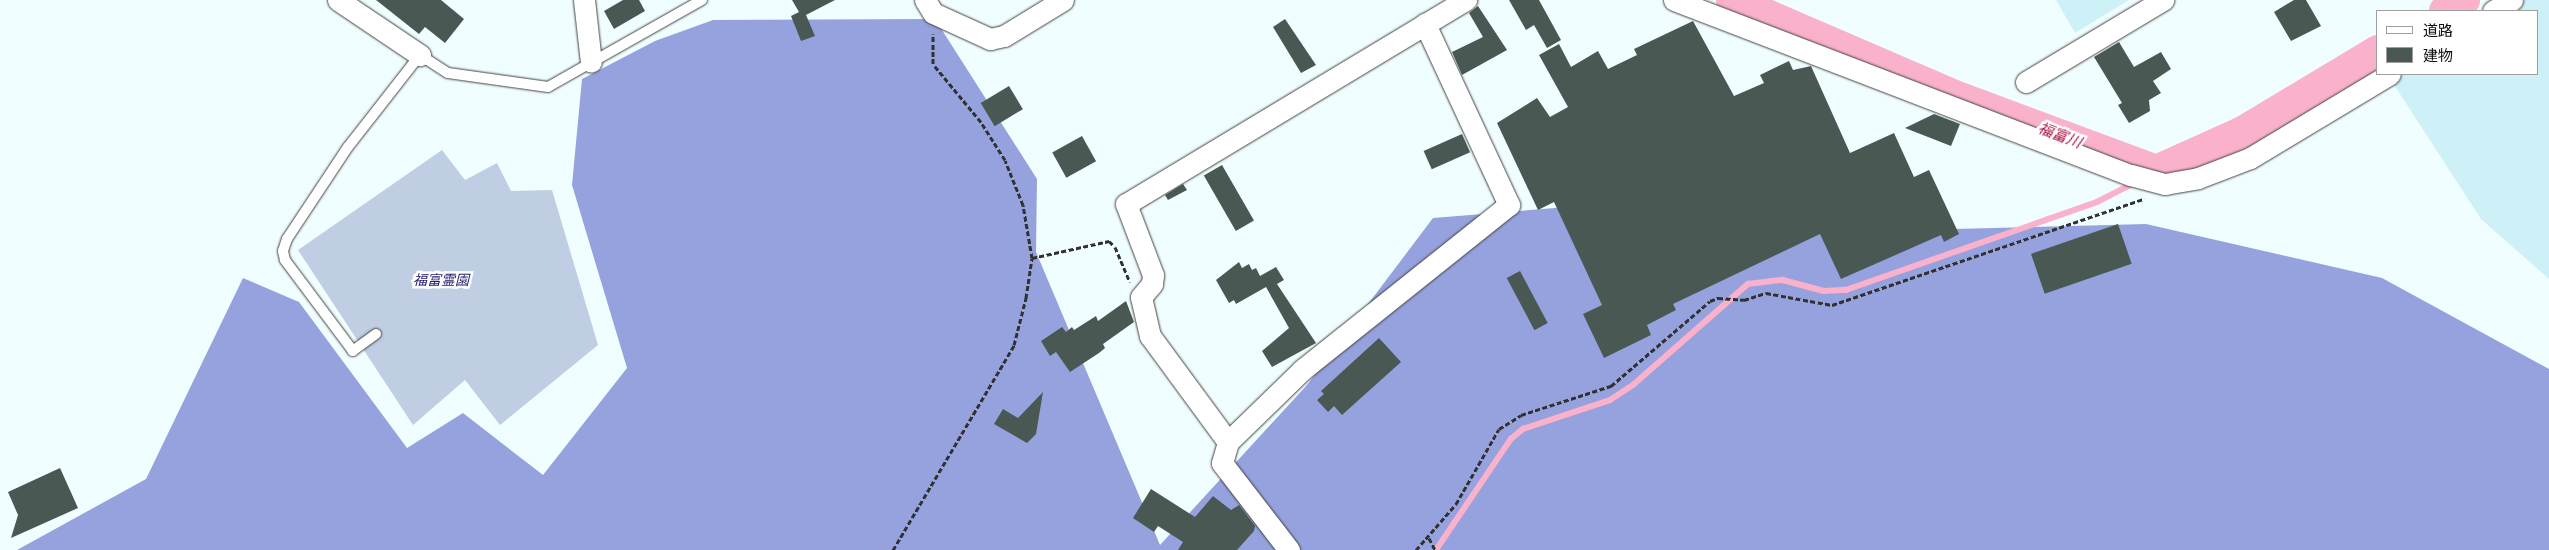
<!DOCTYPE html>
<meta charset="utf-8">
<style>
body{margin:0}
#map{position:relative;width:2549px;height:550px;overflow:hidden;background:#f1feff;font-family:"Playfair Display","Noto Sans JP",serif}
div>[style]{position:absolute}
.farmland>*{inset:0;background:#cef0f7}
.forest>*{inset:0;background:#95a2de}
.cemetery>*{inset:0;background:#bfcee3}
.stream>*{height:5.5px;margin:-2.75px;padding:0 2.75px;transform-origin:2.75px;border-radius:2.75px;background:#fab1cb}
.river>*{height:32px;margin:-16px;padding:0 16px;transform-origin:16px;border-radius:16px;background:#fab1cb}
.building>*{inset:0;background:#4a5854;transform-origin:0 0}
.path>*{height:3px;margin-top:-1.5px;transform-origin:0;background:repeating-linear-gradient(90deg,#313131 0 5px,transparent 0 7.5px)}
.roads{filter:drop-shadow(0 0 1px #424242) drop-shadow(0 0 1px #424242)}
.service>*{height:10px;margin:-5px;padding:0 5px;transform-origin:5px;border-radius:5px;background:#fff}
.minor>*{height:21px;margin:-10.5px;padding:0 10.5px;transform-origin:10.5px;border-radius:10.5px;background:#fff}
span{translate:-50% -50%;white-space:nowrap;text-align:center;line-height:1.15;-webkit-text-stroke:5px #fff;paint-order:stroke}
.park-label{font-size:14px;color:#1f1a6c;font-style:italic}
.water-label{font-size:15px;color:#aa0f3c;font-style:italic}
.legend{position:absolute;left:2376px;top:10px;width:162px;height:65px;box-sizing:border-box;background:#fff;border:1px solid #9f9f9f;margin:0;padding:6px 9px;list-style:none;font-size:15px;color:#0f0f0f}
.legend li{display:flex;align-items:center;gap:10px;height:25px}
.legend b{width:25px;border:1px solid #9f9f9f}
</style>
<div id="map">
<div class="farmland">
<div style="clip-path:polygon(2056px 0,2129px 0,2075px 33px)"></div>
<div style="clip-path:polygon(2506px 0,2549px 0,2549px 279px,2481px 219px,2387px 74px,2538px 74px,2538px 11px,2487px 11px)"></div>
</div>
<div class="forest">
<div style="clip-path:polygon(935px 19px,1037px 179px,1036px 252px,1160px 545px,1307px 385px,1433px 218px,1629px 202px,1913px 230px,2146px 224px,2382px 278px,2549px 369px,2549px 550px,17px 550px,146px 479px,243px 278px,299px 302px,407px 448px,463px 413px,543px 475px,627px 368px,572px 185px,582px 79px,655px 41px,713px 20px)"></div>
</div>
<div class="cemetery">
<div style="clip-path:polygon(442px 150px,465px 180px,497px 163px,511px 191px,552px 190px,598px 345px,500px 425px,465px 380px,413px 425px,298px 250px)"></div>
</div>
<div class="stream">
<div style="left:1436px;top:550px;width:134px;rotate:-56deg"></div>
<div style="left:1511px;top:439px;width:16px;rotate:-40deg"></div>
<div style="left:1523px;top:429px;width:92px;rotate:-18.4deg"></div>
<div style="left:1610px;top:400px;width:27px;rotate:-33deg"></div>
<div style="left:1633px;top:385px;width:153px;rotate:-41.3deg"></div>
<div style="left:1748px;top:284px;width:35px;rotate:-7deg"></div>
<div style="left:1783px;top:280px;width:42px;rotate:15deg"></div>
<div style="left:1824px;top:291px;width:22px;rotate:-3deg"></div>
<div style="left:1846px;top:290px;width:266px;rotate:-19.3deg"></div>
<div style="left:2097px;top:202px;width:42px;rotate:-27.2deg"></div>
</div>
<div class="river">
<div style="left:1732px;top:0;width:248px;rotate:23.3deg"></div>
<div style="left:1960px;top:98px;width:209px;rotate:20.4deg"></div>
<div style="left:2156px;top:171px;width:95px;rotate:-24.1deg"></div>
<div style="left:2243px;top:132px;width:157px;rotate:-31deg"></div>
<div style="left:2445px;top:11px;width:22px;rotate:-30deg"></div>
</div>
<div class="building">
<div style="clip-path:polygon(376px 0,441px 0,464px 19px,445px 43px,425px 27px,419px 34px)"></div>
<div style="clip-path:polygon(623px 0,639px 0,645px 11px,614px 29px,604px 11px)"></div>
<div style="clip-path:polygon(792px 0,835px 0,806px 15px,815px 36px,801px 41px,791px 16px,799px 12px)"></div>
<div style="clip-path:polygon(1509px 0,1539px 0,1561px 40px,1547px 48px,1534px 25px,1526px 30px)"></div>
<div style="clip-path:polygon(2294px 0,2306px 0,2321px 26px,2291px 41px,2274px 12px)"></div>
<div style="clip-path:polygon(1478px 6px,1507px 50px,1462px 75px,1452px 52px,1483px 37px,1469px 13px)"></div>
<div style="clip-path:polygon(1285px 19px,1316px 65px,1301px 73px,1273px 27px)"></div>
<div style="clip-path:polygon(1693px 21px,1734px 96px,1764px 83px,1760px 75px,1789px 61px,1793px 70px,1811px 66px,1850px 153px,1894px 133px,1914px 177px,1929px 170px,1959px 234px,1944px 242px,1941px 235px,1841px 279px,1820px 234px,1673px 304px,1676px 310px,1647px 325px,1651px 335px,1604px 358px,1583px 314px,1602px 305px,1554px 202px,1538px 210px,1497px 123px,1537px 98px,1550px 117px,1568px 107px,1539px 55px,1559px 44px,1571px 67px,1598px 51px,1608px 69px,1637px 55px,1634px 49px)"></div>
<div style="clip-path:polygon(2119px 42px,2134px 67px,2161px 52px,2171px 69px,2153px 81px,2161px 93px,2149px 100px,2150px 111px,2129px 123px,2118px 105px,2122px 103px,2094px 57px)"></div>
<div style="left:1009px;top:86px;width:27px;height:33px;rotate:59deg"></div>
<div style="clip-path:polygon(1934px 114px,1960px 124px,1951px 146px,1905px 128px)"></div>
<div style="left:1462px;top:134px;width:20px;height:42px;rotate:66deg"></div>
<div style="left:1082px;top:136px;width:29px;height:34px;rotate:61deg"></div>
<div style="left:1222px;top:165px;width:64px;height:21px;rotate:60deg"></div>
<div style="clip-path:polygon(1183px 184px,1187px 190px,1168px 200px,1165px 195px)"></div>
<div style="left:2118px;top:224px;width:42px;height:92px;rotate:71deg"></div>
<div style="clip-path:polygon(1239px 262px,1242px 268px,1249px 264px,1252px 270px,1256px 268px,1260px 276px,1276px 267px,1284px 280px,1277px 284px,1316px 343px,1272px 367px,1262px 351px,1289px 328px,1266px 287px,1236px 304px,1234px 300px,1229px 303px,1216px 280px)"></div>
<div style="left:1520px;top:271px;width:59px;height:15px;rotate:62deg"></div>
<div style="clip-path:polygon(1126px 301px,1134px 322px,1103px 344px,1105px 348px,1099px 353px,1070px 372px,1056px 352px,1050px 356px,1041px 341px,1062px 327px,1066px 332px,1072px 327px,1074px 330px,1096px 316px,1098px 321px)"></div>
<div style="clip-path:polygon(1379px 338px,1401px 362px,1342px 415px,1334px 406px,1328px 412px,1317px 400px,1324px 394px,1321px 391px)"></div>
<div style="clip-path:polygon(1043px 392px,1036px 434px,1027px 443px,994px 424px,1003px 409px,1018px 418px)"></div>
<div style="clip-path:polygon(60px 468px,78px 508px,11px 538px,18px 515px,8px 492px)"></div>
<div style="clip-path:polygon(1151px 489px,1195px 517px,1213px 496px,1231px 510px,1239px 505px,1255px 526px,1254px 531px,1237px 550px,1178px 550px,1183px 542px,1158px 526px,1154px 532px,1133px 518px)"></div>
</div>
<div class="path">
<div style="left:1032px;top:258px;width:79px;rotate:-12.4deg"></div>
<div style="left:1109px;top:241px;width:8px;rotate:45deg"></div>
<div style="left:1115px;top:247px;width:38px;rotate:67deg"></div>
<div style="left:1429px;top:538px;width:13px;rotate:63deg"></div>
<div style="left:893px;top:550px;width:238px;rotate:-59.4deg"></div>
<div style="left:1014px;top:345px;width:49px;rotate:-75.7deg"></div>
<div style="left:1026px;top:298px;width:40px;rotate:-81.5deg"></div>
<div style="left:1032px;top:258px;width:54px;rotate:-99.6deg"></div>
<div style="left:1023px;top:205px;width:48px;rotate:-111.8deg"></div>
<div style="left:1005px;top:160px;width:45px;rotate:-122.3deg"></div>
<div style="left:981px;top:122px;width:75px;rotate:-129.6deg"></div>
<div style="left:933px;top:64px;width:30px;rotate:-90deg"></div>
<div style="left:1416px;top:550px;width:61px;rotate:-49deg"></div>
<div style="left:1456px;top:504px;width:86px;rotate:-60.2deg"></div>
<div style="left:1499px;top:429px;width:26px;rotate:-32deg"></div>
<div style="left:1521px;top:415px;width:95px;rotate:-17.9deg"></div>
<div style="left:1611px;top:386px;width:130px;rotate:-40.6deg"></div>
<div style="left:1710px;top:301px;width:9px;rotate:-21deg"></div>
<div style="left:1718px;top:298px;width:26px;rotate:4deg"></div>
<div style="left:1744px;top:300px;width:23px;rotate:-18deg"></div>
<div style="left:1766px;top:293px;width:67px;rotate:10.3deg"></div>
<div style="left:1832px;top:305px;width:330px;rotate:-18.8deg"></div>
</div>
<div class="roads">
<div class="service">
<div style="left:376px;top:334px;width:29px;rotate:144deg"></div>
<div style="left:353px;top:351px;width:114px;rotate:-126.8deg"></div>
<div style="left:285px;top:260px;width:9px;rotate:-103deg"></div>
<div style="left:283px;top:251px;width:13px;rotate:-72deg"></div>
<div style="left:287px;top:239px;width:110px;rotate:-56.5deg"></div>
<div style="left:348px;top:147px;width:117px;rotate:-52deg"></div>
<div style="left:420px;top:55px;width:33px;rotate:33deg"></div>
<div style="left:448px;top:73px;width:101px;rotate:8deg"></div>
<div style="left:548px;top:87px;width:177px;rotate:-29.5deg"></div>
</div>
<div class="minor">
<div style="left:338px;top:0;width:99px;rotate:33.9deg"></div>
<div style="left:584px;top:0;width:62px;rotate:83.6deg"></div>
<div style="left:925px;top:0;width:15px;rotate:58deg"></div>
<div style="left:933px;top:13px;width:63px;rotate:24.5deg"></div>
<div style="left:990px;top:39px;width:14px;rotate:-12deg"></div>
<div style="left:1004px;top:36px;width:69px;rotate:-31.4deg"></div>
<div style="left:1674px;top:0;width:489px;rotate:21deg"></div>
<div style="left:2131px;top:175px;width:35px;rotate:15deg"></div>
<div style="left:2165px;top:184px;width:34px;rotate:-10deg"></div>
<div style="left:2198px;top:178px;width:56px;rotate:-21deg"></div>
<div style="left:2250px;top:158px;width:163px;rotate:-31deg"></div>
<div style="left:2493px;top:11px;width:22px;rotate:-30deg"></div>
<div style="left:2026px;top:82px;width:160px;rotate:-30.9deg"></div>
<div style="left:1228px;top:442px;width:103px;rotate:-44.2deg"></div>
<div style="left:1302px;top:370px;width:265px;rotate:-38.6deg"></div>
<div style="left:1509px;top:205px;width:200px;rotate:-114.9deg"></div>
<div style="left:1289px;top:550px;width:110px;rotate:-127.6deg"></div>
<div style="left:1222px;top:463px;width:22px;rotate:-74deg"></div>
<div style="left:1228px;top:442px;width:132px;rotate:-126.3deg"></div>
<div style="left:1150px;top:336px;width:40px;rotate:-103deg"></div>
<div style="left:1141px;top:297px;width:17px;rotate:-50deg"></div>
<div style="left:1152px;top:284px;width:9px;rotate:-84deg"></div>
<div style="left:1153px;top:275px;width:76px;rotate:-110.8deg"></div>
<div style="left:1126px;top:204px;width:397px;rotate:-31deg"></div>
</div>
</div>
<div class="park-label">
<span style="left:441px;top:280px">福富霊園</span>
</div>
<div class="water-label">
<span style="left:2060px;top:135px;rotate:21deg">福富川</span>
</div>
<ul class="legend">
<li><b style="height:6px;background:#fff"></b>道路</li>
<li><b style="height:14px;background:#4a5854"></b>建物</li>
</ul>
</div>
